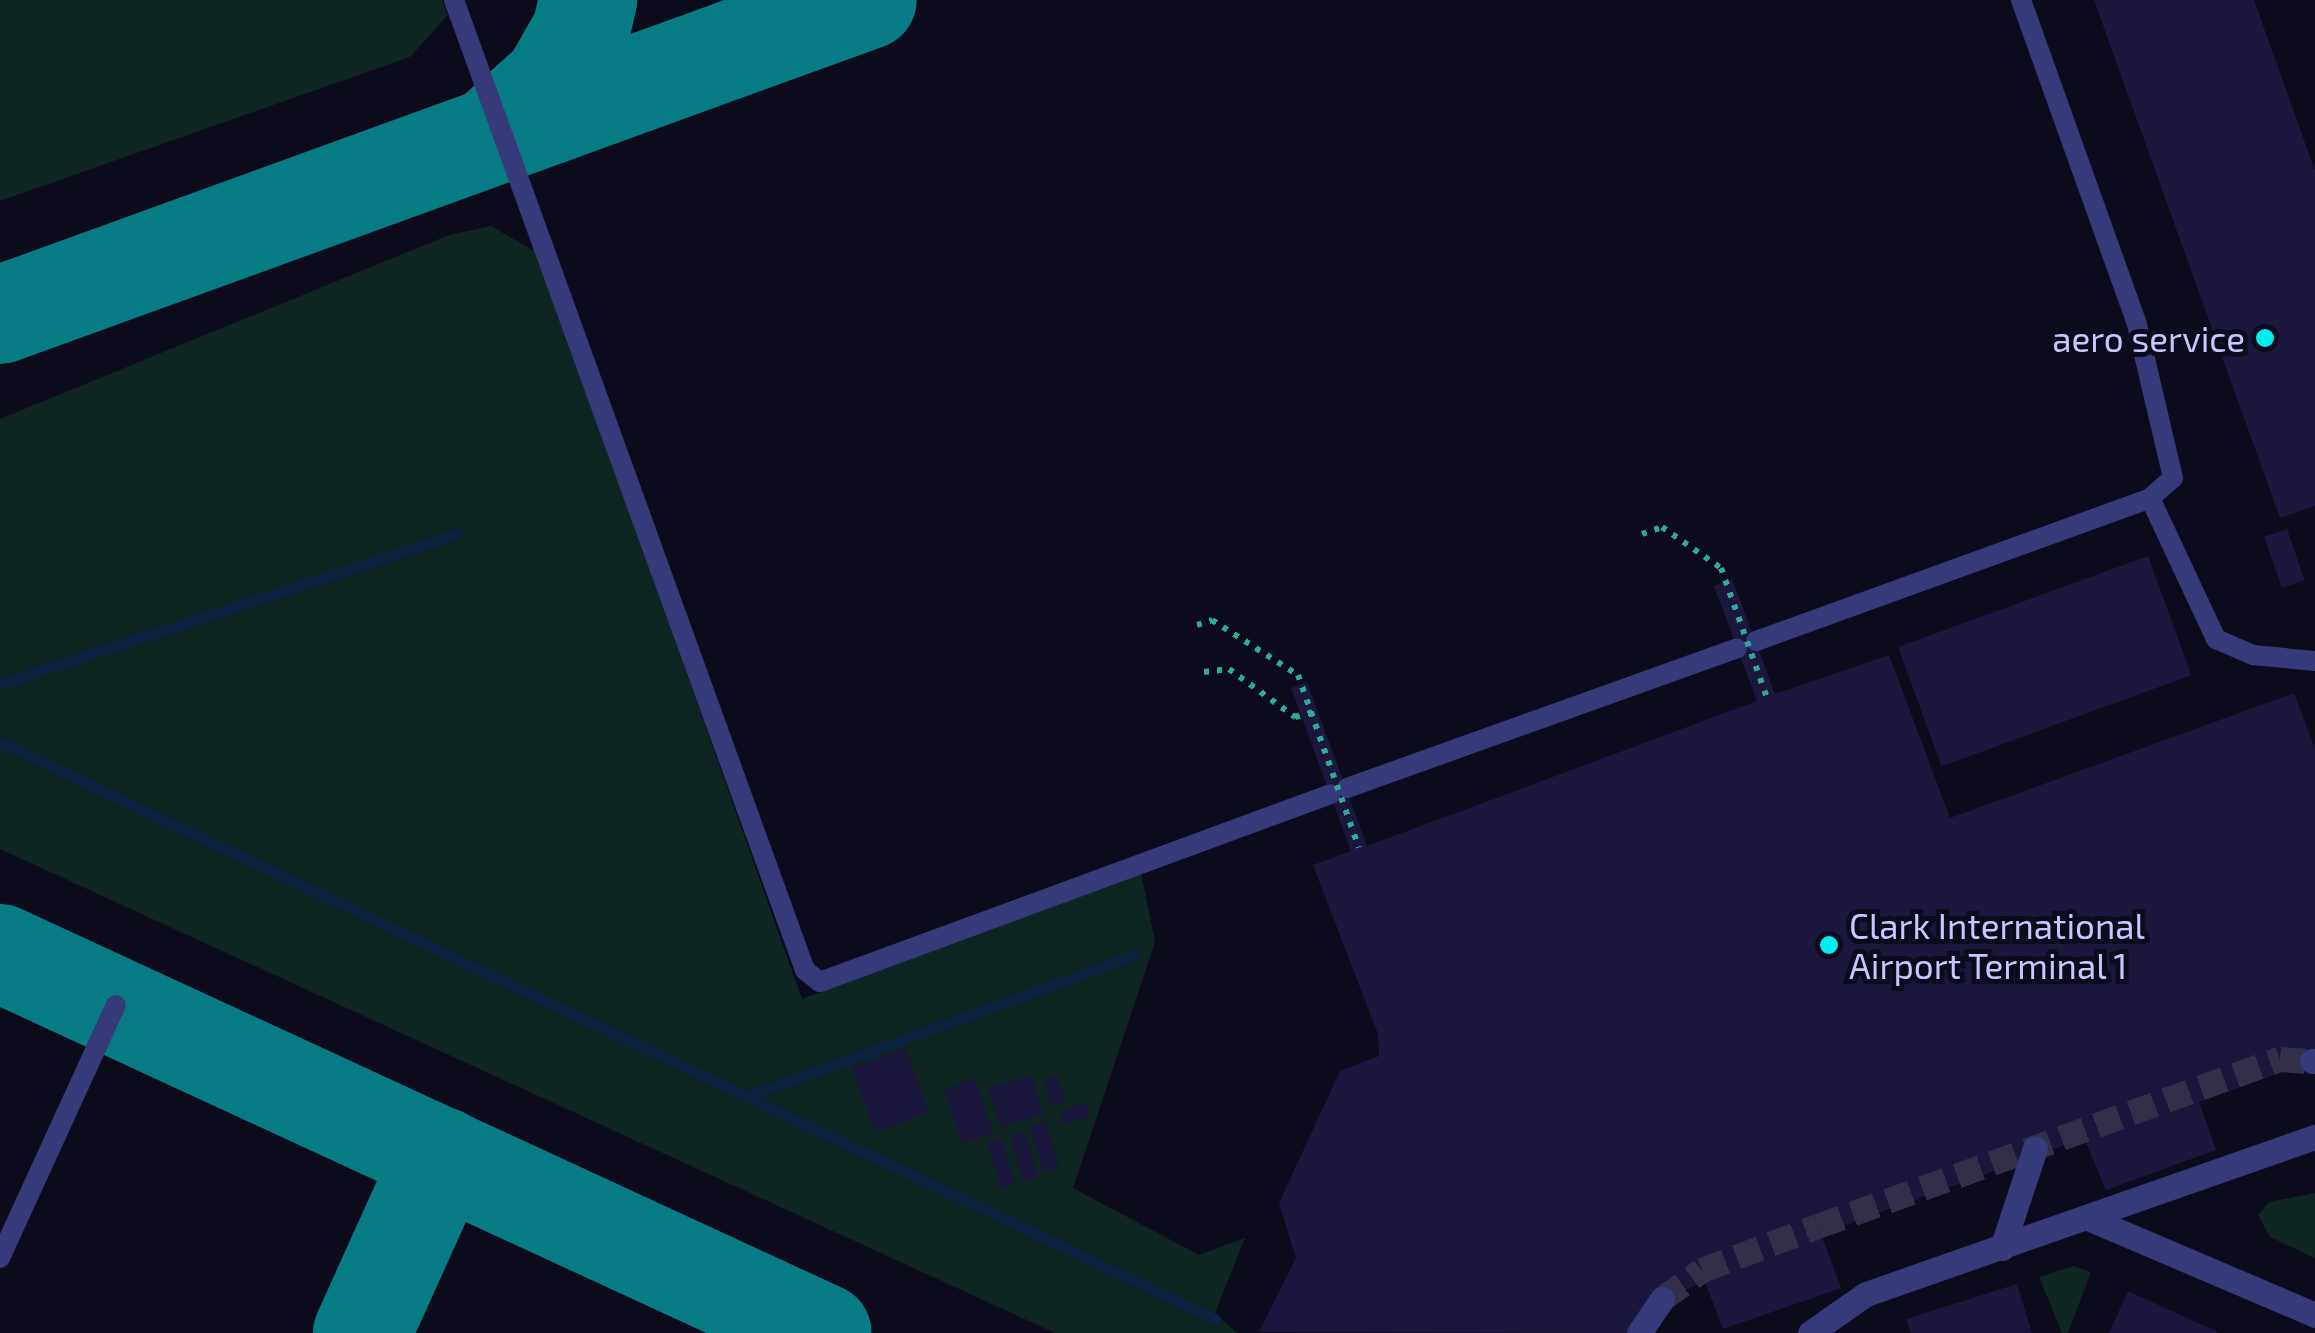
<!DOCTYPE html>
<style>
body{margin:0}
#map{position:relative;width:2315px;height:1333px;overflow:hidden;background:#0c0b1b;font-family:"Exo 2",sans-serif}
div>[style]{position:absolute}
.green>*{inset:0;background:#0e2522}
.stream>*{height:11px;margin:-5.5px;padding:0 5.5px;transform-origin:5.5px;border-radius:5.5px;background:#0c243f}
.taxiway>*{height:98px;margin:-49px;padding:0 49px;transform-origin:49px;border-radius:49px;background:#077c84}
.building>*{inset:0;background:#1b173c;transform-origin:0 0}
.minor-tunnel>*{height:25px;margin-top:-12.5px;transform-origin:0;background:repeating-linear-gradient(90deg,#313048 0 25px,transparent 0 37px)}
.path>*{height:6px;margin-top:-3px;transform-origin:0;background:repeating-linear-gradient(90deg,#2dab97 0 5px,transparent 0 13px)}
.service>*{height:20px;margin:-10px;padding:0 10px;transform-origin:10px;border-radius:10px;background:#363a7a}
.minor>*{height:25px;margin:-12.5px;padding:0 12.5px;transform-origin:12.5px;border-radius:12.5px;background:#363a7a}
.path-bridge>*{height:6px;margin-top:-3px;transform-origin:0;background:repeating-linear-gradient(90deg,#2dab97 0 5px,transparent 0 13px)}
.dots>*{width:28px;height:28px;translate:-50% -50%;box-sizing:border-box;border:5px solid #0c0b1b;border-radius:50%}
span{translate:-50% -50%;white-space:nowrap;text-align:center;line-height:1.15;-webkit-text-stroke:10px #0c0b1b;paint-order:stroke}
.poi-label{font-size:35px;color:#c7c6fe}
.right{translate:-100% -50%;text-align:right}
.left{translate:0 -50%;text-align:left}
</style>
<div id="map">
<div class="green">
<div style="clip-path:polygon(0 0,442px 0,448px 15px,410px 57px,0 201px)"></div>
<div style="clip-path:polygon(491px 226px,538px 253px,802px 999px,1141px 873px,1155px 942px,1073px 1188px,1199px 1255px,1245px 1238px,1215px 1313px,1237px 1333px,1055px 1333px,0 849px,0 419px,449px 235px)"></div>
<div style="clip-path:polygon(2315px 1193px,2315px 1258px,2270px 1237px,2258px 1215px,2269px 1202px)"></div>
<div style="clip-path:polygon(2073px 1266px,2091px 1272px,2068px 1333px,2062px 1333px,2039px 1277px)"></div>
</div>
<div class="stream">
<div style="left:0;top:684px;width:481px;rotate:-18.2deg"></div>
<div style="left:0;top:742px;width:1345px;rotate:25.4deg"></div>
<div style="left:748px;top:1096px;width:410px;rotate:-20deg"></div>
</div>
<div class="taxiway">
<div style="left:496px;top:132px;width:75px;rotate:-41.8deg"></div>
<div style="left:552px;top:82px;width:59px;rotate:-60.4deg"></div>
<div style="left:581px;top:31px;width:32px;rotate:-77deg"></div>
<div style="left:0;top:315px;width:923px;rotate:-19.95deg"></div>
<div style="left:0;top:953px;width:906px;rotate:24.78deg"></div>
<div style="left:362px;top:1333px;width:194px;rotate:-65.7deg"></div>
</div>
<div class="building">
<div style="clip-path:polygon(2094px 0,2254px 0,2315px 171px,2315px 506px,2280px 518px)"></div>
<div style="left:2287px;top:529px;width:54px;height:24px;rotate:71deg"></div>
<div style="left:2148px;top:556px;width:127px;height:266px;rotate:70deg"></div>
<div style="clip-path:polygon(1732px 579px,1775px 694px,1889px 655px,1950px 818px,2294px 693px,2315px 749px,2315px 1060px,2199px 1102px,2216px 1150px,2106px 1190px,2084px 1138px,1821px 1234px,1841px 1288px,1723px 1329px,1705px 1282px,1662px 1299px,1633px 1333px,1259px 1332px,1296px 1258px,1279px 1203px,1340px 1071px,1379px 1056px,1378px 1034px,1313px 865px,1351px 851px,1291px 688px,1307px 682px,1367px 846px,1757px 701px,1714px 586px)"></div>
<div style="left:905px;top:1048px;width:68px;height:57px;rotate:69deg"></div>
<div style="left:1032px;top:1075px;width:41px;height:45px;rotate:74deg"></div>
<div style="left:1057px;top:1075px;width:28px;height:14px;rotate:71deg"></div>
<div style="left:975px;top:1079px;width:57px;height:33px;rotate:71deg"></div>
<div style="left:1086px;top:1103px;width:14px;height:28px;rotate:73deg"></div>
<div style="left:1046px;top:1122px;width:47px;height:16px;rotate:74deg"></div>
<div style="left:1025px;top:1131px;width:48px;height:16px;rotate:74deg"></div>
<div style="left:1002px;top:1138px;width:48px;height:15px;rotate:74deg"></div>
<div style="clip-path:polygon(2017px 1284px,2032px 1333px,1911px 1333px,1906px 1319px)"></div>
<div style="clip-path:polygon(2128px 1291px,2220px 1333px,2109px 1333px)"></div>
</div>
<div class="minor-tunnel">
<div style="left:1662px;top:1299px;width:49px;rotate:-35.9deg"></div>
<div style="left:1702px;top:1270px;width:124px;rotate:-20.8deg"></div>
<div style="left:1818px;top:1226px;width:491px;rotate:-19.9deg"></div>
<div style="left:2280px;top:1059px;width:32px;rotate:4deg"></div>
</div>
<div class="path">
<div style="left:1204px;top:672px;width:25px;rotate:-7deg"></div>
<div style="left:1229px;top:669px;width:82px;rotate:36deg"></div>
<div style="left:1295px;top:717px;width:18px;rotate:-16deg"></div>
</div>
<div class="service">
<div style="left:454px;top:0;width:1032px;rotate:70.11deg"></div>
<div style="left:805px;top:970px;width:19px;rotate:39deg"></div>
<div style="left:820px;top:982px;width:544px;rotate:-20.2deg"></div>
<div style="left:2150px;top:498px;width:156px;rotate:64.9deg"></div>
<div style="left:2216px;top:639px;width:40px;rotate:23.4deg"></div>
<div style="left:2253px;top:655px;width:62px;rotate:5.5deg"></div>
<div style="left:1756px;top:641px;width:419px;rotate:-19.9deg"></div>
<div style="left:2150px;top:498px;width:30px;rotate:-41deg"></div>
<div style="left:2173px;top:478px;width:158px;rotate:-103.2deg"></div>
<div style="left:2137px;top:324px;width:344px;rotate:-109.7deg"></div>
<div style="left:1347px;top:788px;width:414px;rotate:-19.7deg"></div>
<div style="left:0;top:1258px;width:278px;rotate:-65.4deg"></div>
</div>
<div class="minor">
<div style="left:2312px;top:1061px;width:3px"></div>
<div style="left:2088px;top:1218px;width:247px;rotate:23.1deg"></div>
<div style="left:2002px;top:1248px;width:105px;rotate:-71.7deg"></div>
<div style="left:1639px;top:1333px;width:41px;rotate:-55.9deg"></div>
<div style="left:1810px;top:1333px;width:68px;rotate:-34.9deg"></div>
<div style="left:1866px;top:1294px;width:476px;rotate:-19.3deg"></div>
</div>
<div class="path-bridge">
<div style="left:1642px;top:534px;width:21px;rotate:-19deg"></div>
<div style="left:1662px;top:527px;width:72px;rotate:34.8deg"></div>
<div style="left:1721px;top:568px;width:138px;rotate:70.5deg"></div>
<div style="left:1197px;top:625px;width:16px;rotate:-18deg"></div>
<div style="left:1212px;top:620px;width:102px;rotate:32.6deg"></div>
<div style="left:1298px;top:675px;width:183px;rotate:70.6deg"></div>
</div>
<div class="dots">
<div style="left:2265px;top:338px;background:#02edee"></div>
<div style="left:1829px;top:945px;background:#02edee"></div>
</div>
<div class="poi-label">
<span class="right" style="left:2245px;top:338px">aero service</span>
<span class="left" style="left:1849px;top:945px">Clark International<br>Airport Terminal 1</span>
</div>
</div>
